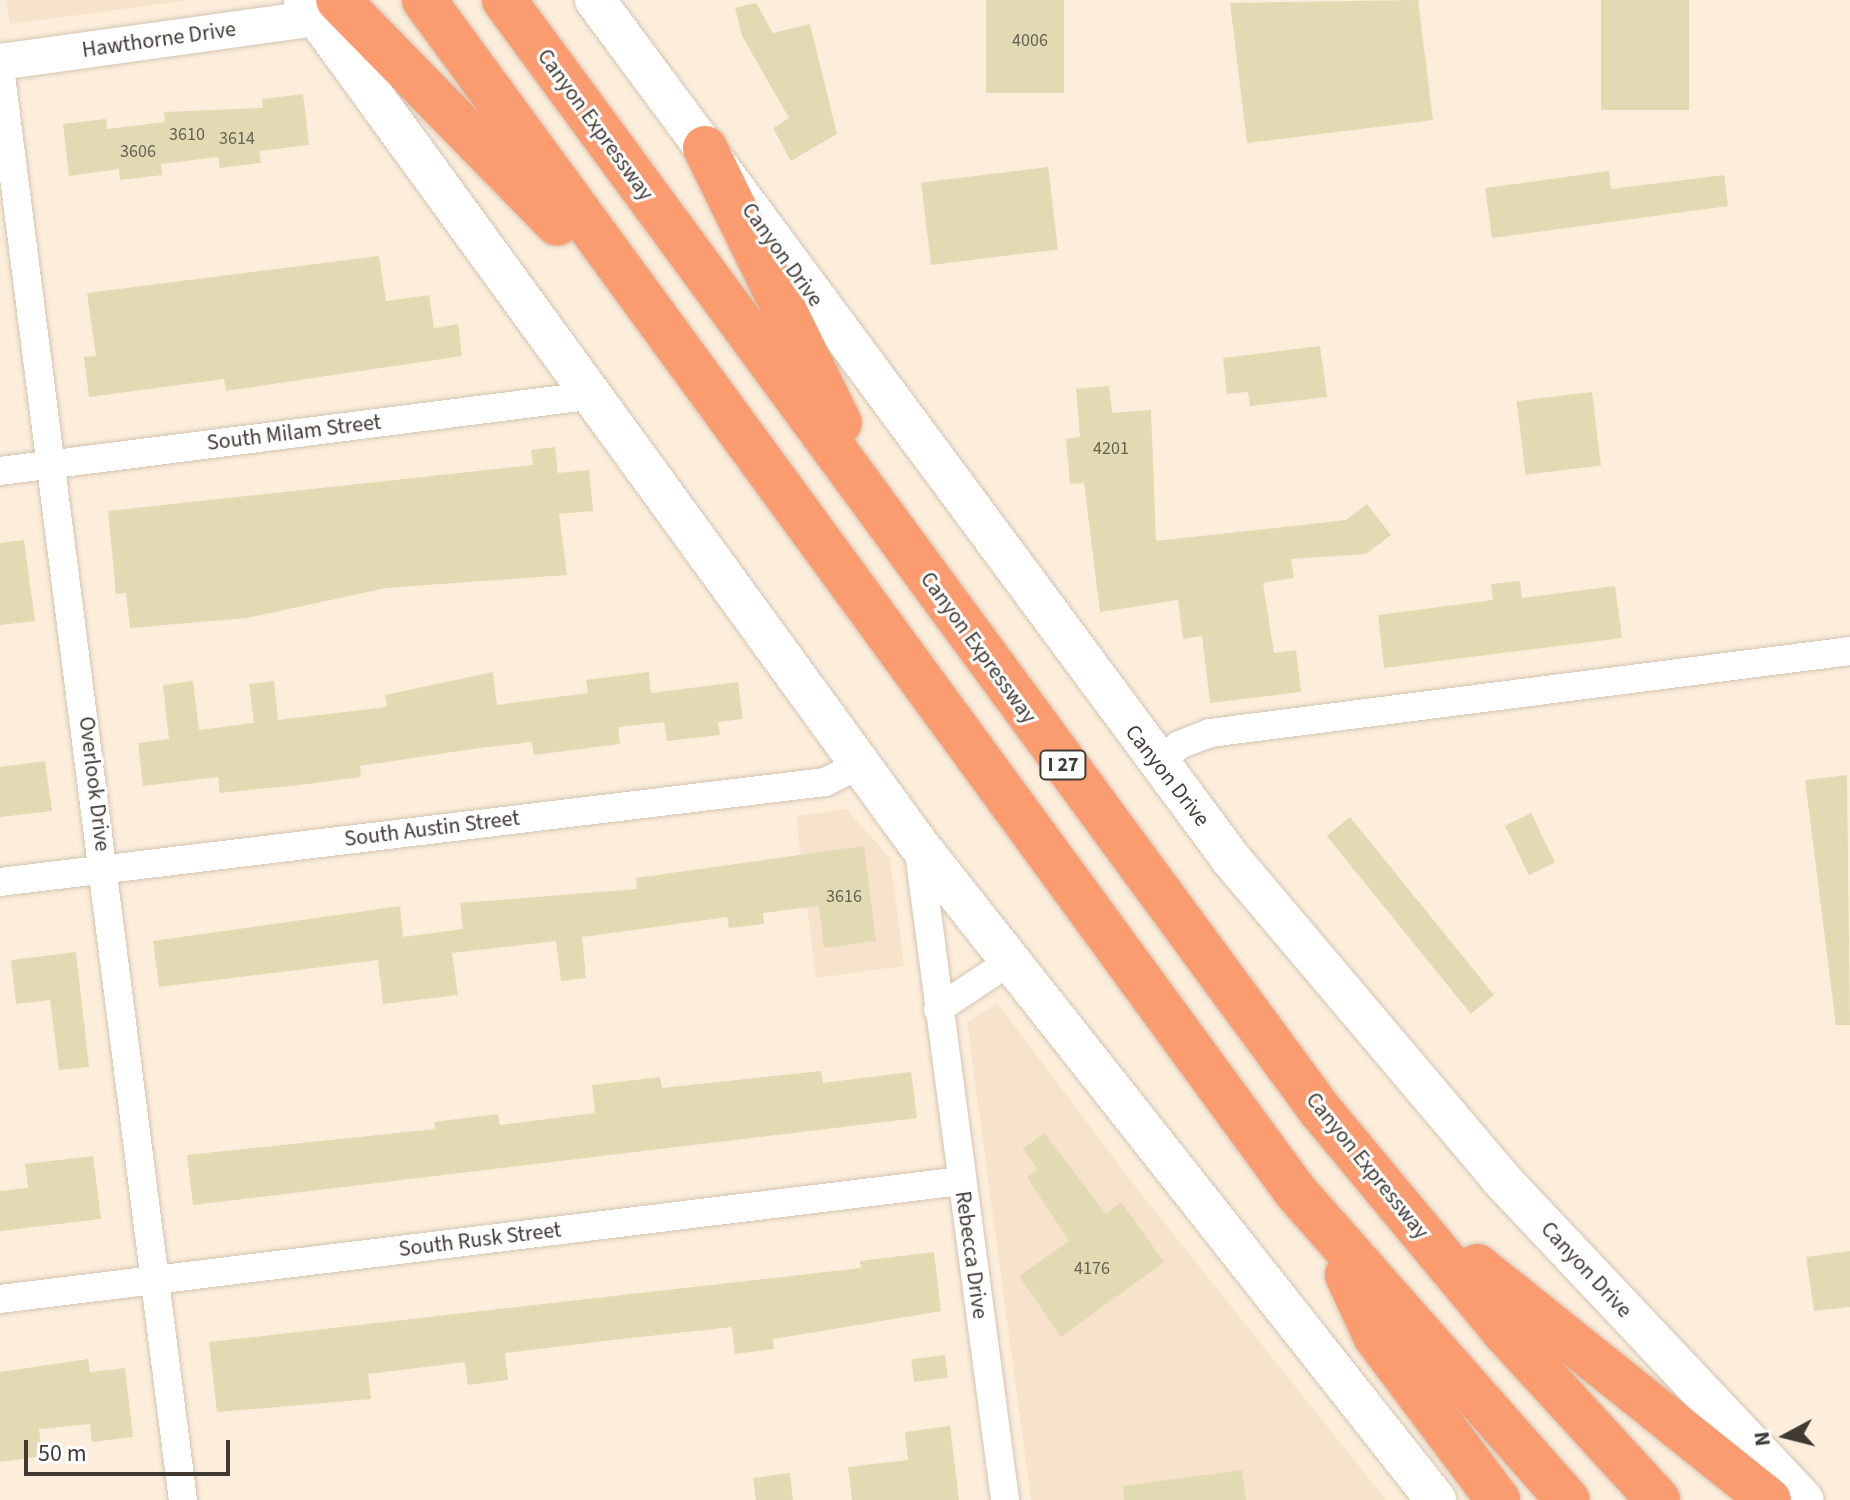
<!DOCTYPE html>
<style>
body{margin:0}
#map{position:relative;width:1850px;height:1500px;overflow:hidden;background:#fdeedc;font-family:"Source Sans 3",sans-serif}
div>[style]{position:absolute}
.built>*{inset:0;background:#f7e3cb}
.building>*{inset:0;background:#e1dab3;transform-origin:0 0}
.roads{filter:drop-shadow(0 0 2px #d3c4b3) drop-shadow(0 0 2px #d3c4b3)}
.minor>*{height:28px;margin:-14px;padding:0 14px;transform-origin:14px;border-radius:14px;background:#fff}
.tertiary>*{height:36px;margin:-18px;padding:0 18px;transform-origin:18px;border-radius:18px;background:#fff}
.secondary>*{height:40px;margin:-20px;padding:0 20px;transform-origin:20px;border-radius:20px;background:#fff}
.motorway>*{height:44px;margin:-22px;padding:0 22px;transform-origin:22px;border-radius:22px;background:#fb9c70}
span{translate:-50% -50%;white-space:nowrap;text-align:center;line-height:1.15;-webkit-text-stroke:6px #fefefe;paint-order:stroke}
.number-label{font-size:18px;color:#686253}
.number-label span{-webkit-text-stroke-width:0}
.shield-label span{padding:2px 6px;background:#fefefe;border:2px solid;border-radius:6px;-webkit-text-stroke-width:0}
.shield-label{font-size:20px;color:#403a33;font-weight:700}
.street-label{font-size:22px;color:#403a33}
.north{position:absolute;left:1746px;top:1396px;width:80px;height:80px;-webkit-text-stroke:6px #fefefe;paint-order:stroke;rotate:263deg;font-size:22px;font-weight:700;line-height:32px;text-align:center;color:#403a33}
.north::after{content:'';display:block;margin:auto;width:28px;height:36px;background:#403a33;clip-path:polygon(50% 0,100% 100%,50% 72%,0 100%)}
.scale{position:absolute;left:24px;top:1440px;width:206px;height:36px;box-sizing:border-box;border:4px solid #403a33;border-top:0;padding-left:10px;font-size:24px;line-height:28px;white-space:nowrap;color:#403a33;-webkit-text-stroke:6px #fefefe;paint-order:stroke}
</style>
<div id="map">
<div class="built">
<div style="clip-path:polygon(6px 0,191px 0,10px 24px)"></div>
<div style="clip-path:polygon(846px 809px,890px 858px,904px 966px,816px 978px,796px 816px)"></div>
<div style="clip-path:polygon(997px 1003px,1138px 1190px,1386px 1500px,1031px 1500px,967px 1022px)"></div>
</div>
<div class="building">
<div style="left:986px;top:0;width:78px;height:93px"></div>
<div style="clip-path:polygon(1418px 0,1433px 120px,1247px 143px,1230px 3px)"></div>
<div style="left:1601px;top:0;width:88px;height:110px"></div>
<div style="clip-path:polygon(756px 3px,773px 33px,810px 24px,837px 134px,791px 161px,773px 128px,789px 118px,742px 36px,735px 8px)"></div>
<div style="clip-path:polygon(303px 94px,309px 145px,259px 151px,261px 163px,220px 168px,218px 157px,161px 164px,162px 175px,120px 180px,119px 169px,69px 176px,63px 124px,106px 119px,107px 129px,165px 122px,164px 112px,263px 108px,262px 99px)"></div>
<div style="left:1048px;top:167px;width:83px;height:128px;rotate:83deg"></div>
<div style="clip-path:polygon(1609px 171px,1611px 189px,1724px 175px,1728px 206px,1492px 238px,1485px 188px)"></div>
<div style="clip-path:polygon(379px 256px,386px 301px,429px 295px,434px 328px,458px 324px,462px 356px,226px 391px,224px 379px,89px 397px,84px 357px,96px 356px,87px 293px)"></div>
<div style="clip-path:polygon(1320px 346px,1327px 397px,1250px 406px,1248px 392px,1227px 394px,1223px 358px)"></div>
<div style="clip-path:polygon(1109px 386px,1112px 413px,1151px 410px,1156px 541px,1346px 520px,1367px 504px,1391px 535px,1366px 554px,1291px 559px,1294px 578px,1263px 583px,1274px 653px,1296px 650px,1301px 692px,1210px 703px,1202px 636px,1183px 639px,1178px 600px,1100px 612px,1084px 483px,1070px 484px,1066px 439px,1080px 437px,1076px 389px)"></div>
<div style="left:1592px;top:392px;width:74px;height:76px;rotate:83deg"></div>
<div style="clip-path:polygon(555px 447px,558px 473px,589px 470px,593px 511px,559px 514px,567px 575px,386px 588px,247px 618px,130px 628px,126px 593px,116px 594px,108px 511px,533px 465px,531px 450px)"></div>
<div style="clip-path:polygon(24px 540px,35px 621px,0 625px,0 543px)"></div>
<div style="clip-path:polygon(1520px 581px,1522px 598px,1615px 586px,1622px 638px,1384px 668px,1378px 615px,1493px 600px,1491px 584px)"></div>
<div style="clip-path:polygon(493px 672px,497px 705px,588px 693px,586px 680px,649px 672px,651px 693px,738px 682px,743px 719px,718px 722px,720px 735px,667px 741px,664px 722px,618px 727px,620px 744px,534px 755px,532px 742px,479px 748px,360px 766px,361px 777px,299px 785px,220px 793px,218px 777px,143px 786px,138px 743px,169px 739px,163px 685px,193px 681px,199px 730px,254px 723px,249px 684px,274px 681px,278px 720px,387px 707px,385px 695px)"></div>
<div style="clip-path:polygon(45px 761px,52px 811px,0 817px,0 767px)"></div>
<div style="clip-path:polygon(1847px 775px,1850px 1025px,1836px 1025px,1805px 780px)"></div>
<div style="left:1531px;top:813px;width:55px;height:29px;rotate:64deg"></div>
<div style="left:1350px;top:817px;width:229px;height:30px;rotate:51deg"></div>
<div style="clip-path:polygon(864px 846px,876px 941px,824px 948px,819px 906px,763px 913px,764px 924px,729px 928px,727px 917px,582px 937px,586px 978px,561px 981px,556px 941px,452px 953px,458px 995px,383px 1004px,378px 960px,159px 987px,153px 941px,400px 906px,403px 937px,463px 929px,460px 903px,637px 889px,636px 878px)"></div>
<div style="clip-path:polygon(76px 952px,89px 1067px,59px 1070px,50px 1000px,16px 1004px,11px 960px)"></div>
<div style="clip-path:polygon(821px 1071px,823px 1083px,911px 1072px,917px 1118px,193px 1205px,187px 1155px,435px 1129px,434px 1122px,498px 1114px,500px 1125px,595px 1113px,592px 1085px,660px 1077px,662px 1088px)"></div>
<div style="clip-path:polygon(1044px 1133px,1106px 1214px,1121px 1202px,1164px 1262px,1061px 1337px,1019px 1276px,1069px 1241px,1027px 1177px,1038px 1170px,1023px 1149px)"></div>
<div style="clip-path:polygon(93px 1156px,101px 1219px,0 1231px,0 1191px,28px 1188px,25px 1164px)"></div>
<div style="clip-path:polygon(1850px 1251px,1850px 1307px,1814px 1311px,1806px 1257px)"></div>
<div style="clip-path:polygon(934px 1252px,941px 1311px,773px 1339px,774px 1349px,735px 1354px,732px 1327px,621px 1339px,505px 1353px,508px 1380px,468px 1385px,465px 1362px,368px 1374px,371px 1399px,217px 1412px,209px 1342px,861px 1268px,860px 1261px)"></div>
<div style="left:945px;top:1355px;width:23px;height:34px;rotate:83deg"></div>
<div style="clip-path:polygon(88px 1359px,90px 1372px,125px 1368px,133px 1437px,92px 1442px,90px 1424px,39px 1429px,42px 1456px,0 1462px,0 1372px)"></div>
<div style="clip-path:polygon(950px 1426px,959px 1500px,852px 1500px,848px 1467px,908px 1460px,905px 1432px)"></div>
<div style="clip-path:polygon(1242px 1470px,1246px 1500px,1124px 1500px,1123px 1486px)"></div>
<div style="clip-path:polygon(790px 1473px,793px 1500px,756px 1500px,753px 1478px)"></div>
</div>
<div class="roads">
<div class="minor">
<div style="left:0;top:68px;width:1444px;rotate:82.72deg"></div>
<div style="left:0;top:471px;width:593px;rotate:-7.27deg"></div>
<div style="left:1157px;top:765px;width:30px;rotate:-42deg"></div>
<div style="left:1179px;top:745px;width:33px;rotate:-21deg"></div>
<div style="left:1210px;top:733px;width:645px;rotate:-7.3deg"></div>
<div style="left:918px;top:845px;width:661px;rotate:82.43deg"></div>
<div style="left:0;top:882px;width:831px;rotate:-6.91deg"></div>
<div style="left:825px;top:782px;width:39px;rotate:-26deg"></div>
<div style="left:938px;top:1009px;width:85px;rotate:-33.5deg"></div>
<div style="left:0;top:1299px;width:968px;rotate:-7deg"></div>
</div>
<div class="tertiary">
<div style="left:0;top:62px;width:320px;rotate:-7.9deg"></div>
</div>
<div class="secondary">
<div style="left:304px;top:0;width:1044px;rotate:53.96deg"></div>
<div style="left:918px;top:844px;width:836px;rotate:51.7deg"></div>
<div style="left:595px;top:0;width:1069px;rotate:53.48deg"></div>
<div style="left:1231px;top:859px;width:419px;rotate:49.8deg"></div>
<div style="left:1501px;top:1179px;width:441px;rotate:46.7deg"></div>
</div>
<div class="motorway">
<div style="left:338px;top:0;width:313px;rotate:45.6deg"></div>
<div style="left:424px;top:0;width:1476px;rotate:53.82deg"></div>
<div style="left:1295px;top:1191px;width:412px;rotate:48.6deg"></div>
<div style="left:504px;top:0;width:1378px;rotate:53.68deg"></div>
<div style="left:1320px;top:1110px;width:291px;rotate:50.3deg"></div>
<div style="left:1506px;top:1334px;width:225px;rotate:47.5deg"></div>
<div style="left:705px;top:148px;width:306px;rotate:63.9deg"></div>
<div style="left:1477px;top:1266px;width:374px;rotate:38.7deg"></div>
<div style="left:1347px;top:1275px;width:67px;rotate:65.3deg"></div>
<div style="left:1375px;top:1336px;width:205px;rotate:53.1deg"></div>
</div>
</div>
<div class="number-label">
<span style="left:1030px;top:41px">4006</span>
<span style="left:187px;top:135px">3610</span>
<span style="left:237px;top:139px">3614</span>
<span style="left:138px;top:152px">3606</span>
<span style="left:1111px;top:449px">4201</span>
<span style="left:844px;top:897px">3616</span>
<span style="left:1092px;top:1269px">4176</span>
</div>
<div class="shield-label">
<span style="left:1063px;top:765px">I 27</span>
</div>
<div class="street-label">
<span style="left:159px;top:40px;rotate:-8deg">Hawthorne Drive</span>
<span style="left:595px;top:125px;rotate:54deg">Canyon Expressway</span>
<span style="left:782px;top:255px;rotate:54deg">Canyon Drive</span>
<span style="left:294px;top:433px;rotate:-7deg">South Milam Street</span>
<span style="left:978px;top:648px;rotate:54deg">Canyon Expressway</span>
<span style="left:1167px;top:776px;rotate:52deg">Canyon Drive</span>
<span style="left:94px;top:784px;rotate:83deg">Overlook Drive</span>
<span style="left:432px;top:829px;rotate:-7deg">South Austin Street</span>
<span style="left:1367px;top:1166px;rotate:51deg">Canyon Expressway</span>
<span style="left:480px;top:1240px;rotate:-7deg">South Rusk Street</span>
<span style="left:971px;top:1255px;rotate:82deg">Rebecca Drive</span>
<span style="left:1586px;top:1270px;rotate:47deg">Canyon Drive</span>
</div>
<div class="north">N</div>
<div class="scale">50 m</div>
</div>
